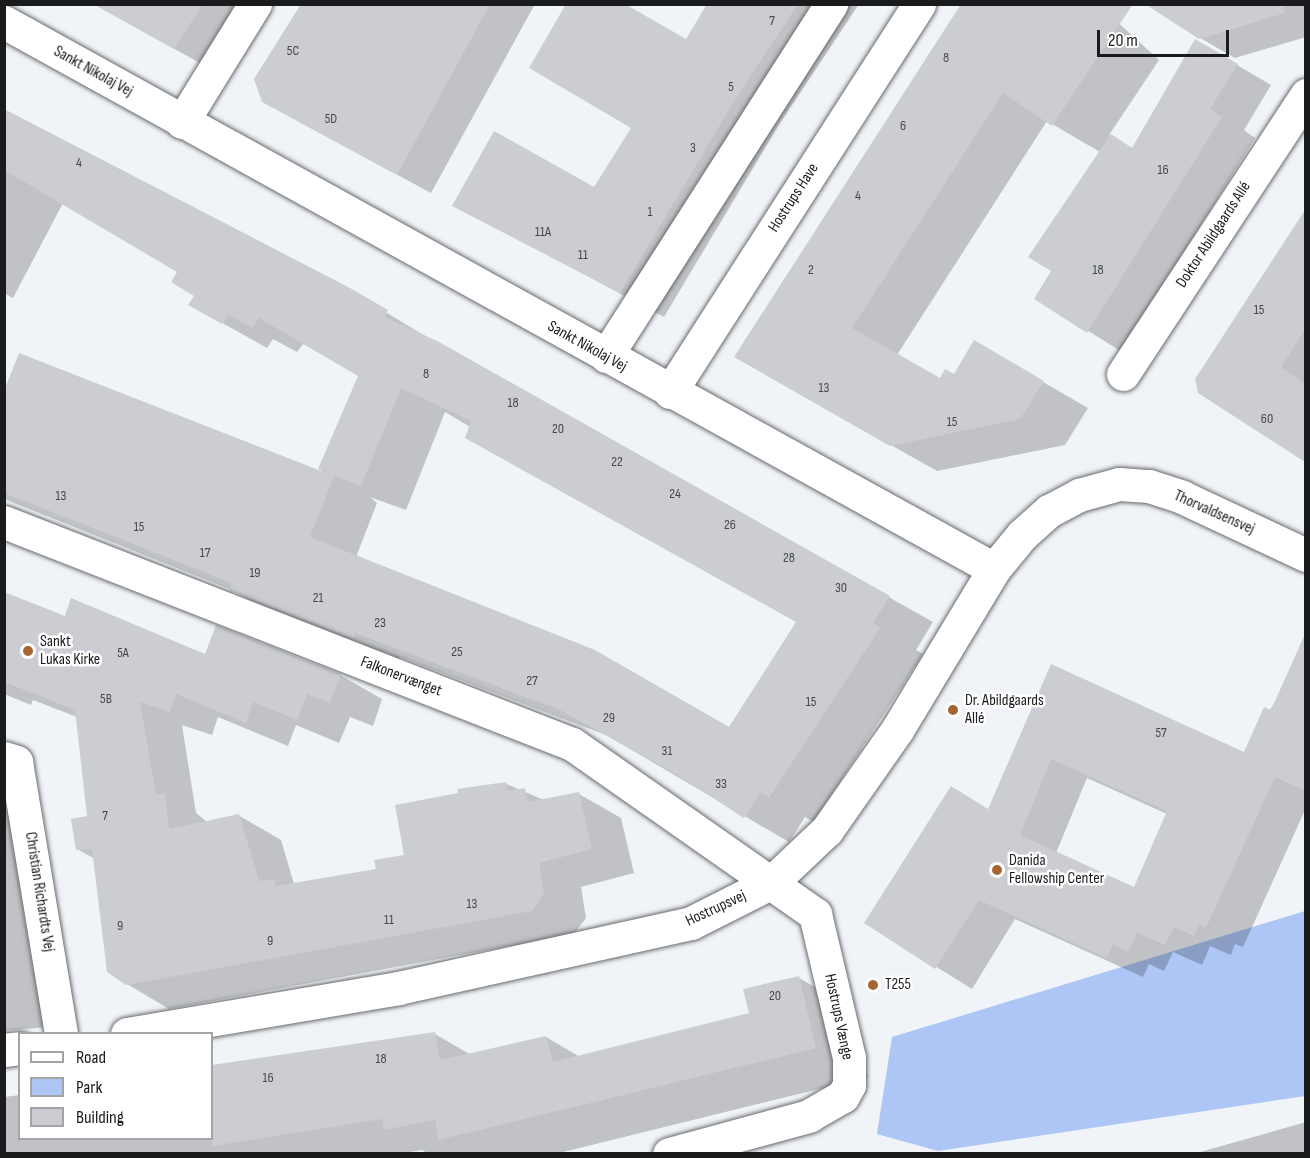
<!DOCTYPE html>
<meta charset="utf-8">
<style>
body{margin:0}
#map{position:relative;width:1310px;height:1158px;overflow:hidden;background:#f0f3f7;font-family:"Sofia Sans Condensed",sans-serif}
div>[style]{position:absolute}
.green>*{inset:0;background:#adc6f6}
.shadow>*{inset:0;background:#0003}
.building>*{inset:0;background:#cbcdd2}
.roads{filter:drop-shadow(0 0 2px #696b6f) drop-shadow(0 0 2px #696b6f)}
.minor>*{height:33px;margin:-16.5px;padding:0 16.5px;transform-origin:16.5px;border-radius:16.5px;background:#fff}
.dots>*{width:16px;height:16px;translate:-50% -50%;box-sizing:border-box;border:3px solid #fff;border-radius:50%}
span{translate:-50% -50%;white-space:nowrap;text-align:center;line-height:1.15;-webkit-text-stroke:5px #fff;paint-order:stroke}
.number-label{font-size:14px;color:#46484a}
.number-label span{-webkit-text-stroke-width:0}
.street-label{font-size:16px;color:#1a1b1d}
.poi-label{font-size:16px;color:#1a1b1d}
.left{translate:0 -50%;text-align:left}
.frame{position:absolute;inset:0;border:6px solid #1a1b1d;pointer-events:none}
.legend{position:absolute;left:18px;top:1032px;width:195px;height:108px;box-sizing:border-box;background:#fff;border:2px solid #a3a4a5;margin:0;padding:8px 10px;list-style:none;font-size:18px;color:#1a1b1d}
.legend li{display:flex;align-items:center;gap:12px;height:30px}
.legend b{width:30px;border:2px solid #a3a4a5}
.scale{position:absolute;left:1097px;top:30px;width:132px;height:27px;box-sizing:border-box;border:3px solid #1a1b1d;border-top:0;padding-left:8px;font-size:18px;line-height:21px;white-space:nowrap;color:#1a1b1d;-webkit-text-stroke:4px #fff;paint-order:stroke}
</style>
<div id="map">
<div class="green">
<div style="clip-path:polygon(1305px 911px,1305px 1096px,938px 1151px,877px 1134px,892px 1037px)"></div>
</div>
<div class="shadow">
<div style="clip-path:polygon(95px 4px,266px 4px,221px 75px)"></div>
<div style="clip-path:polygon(303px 4px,535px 4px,431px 193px,298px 121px)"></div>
<div style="clip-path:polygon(709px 4px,859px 4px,780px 123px,664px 317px,454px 205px,594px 189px)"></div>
<div style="clip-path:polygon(963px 4px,1113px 18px,1159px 60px,1109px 135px,1134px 149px,1196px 41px,1271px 85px,1244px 130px,1255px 138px,1122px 352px,1036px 298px,1053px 270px,1100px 152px,1047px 121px,897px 355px,941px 380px,955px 376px,974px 342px,1088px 408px,1065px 445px,937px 471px,781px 383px)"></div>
<div style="clip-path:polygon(1164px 4px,1306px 4px,1306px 37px,1235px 58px,1200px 38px)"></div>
<div style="clip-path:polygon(evenodd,4px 110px,349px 290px,430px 339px,933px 622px,916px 650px,923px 654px,814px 822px,805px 817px,789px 842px,606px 735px,400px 657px,398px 663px,275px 615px,232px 590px,4px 499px,4px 395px,326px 475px,320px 469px,360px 376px,304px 343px,297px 352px,273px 339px,267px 348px,190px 305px,196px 295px,179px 272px,63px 203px,13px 298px,4px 293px,4px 110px,445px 412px,797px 622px,729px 729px,356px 557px,377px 503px,370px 497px,406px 510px,445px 412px)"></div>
<div style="clip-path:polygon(1300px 221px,1306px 224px,1306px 461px,1199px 392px)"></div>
<div style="clip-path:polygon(4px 594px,66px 618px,206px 656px,340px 675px,382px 699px,373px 726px,350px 717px,339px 743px,296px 725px,288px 746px,218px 717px,212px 735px,182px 725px,196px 813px,207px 822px,238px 815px,281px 840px,294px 884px,378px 870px,406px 857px,506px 784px,544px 800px,579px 794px,621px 818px,634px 873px,581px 887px,586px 918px,574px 934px,169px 1009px,127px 984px,95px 859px,77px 849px,89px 818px,77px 717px,33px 700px,31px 705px,4px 694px)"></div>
<div style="clip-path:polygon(evenodd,1051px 666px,1244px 753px,1282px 690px,1306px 700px,1306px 808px,1243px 947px,1235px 944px,1231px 955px,1210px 946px,1202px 965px,1173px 952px,1164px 971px,1149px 964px,1143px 977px,1015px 919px,972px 989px,866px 923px,989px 810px,1051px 666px,1087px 778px,1167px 814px,1135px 889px,1056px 853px,1087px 778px)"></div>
<div style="clip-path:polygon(4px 807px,31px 822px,48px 1027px,4px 1031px)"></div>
<div style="clip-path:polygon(799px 978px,851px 1008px,868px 1077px,555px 1154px,429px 1154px,422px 1150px,398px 1154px,4px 1154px,4px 1097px,20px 1095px,20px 1138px,212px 1138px,212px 1067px,435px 1034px,471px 1055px,546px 1037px,580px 1057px,750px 1014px)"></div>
<div style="clip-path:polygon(1306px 1122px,1306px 1154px,1193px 1154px)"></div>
</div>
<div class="building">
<div style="clip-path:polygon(93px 4px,203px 4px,174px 49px)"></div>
<div style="clip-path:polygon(301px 4px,490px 4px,397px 175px,262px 102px,254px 79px)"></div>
<div style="clip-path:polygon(566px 4px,625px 4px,686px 39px,707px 4px,798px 4px,736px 98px,620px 293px,452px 206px,494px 131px,594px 187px,631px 128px,529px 68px)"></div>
<div style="clip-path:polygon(961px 4px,1133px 4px,1052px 126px,1003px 93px,852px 328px,940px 378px,945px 369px,954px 374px,974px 340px,1044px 381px,1020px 419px,890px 446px,734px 357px)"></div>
<div style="clip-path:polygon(1145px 4px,1284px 4px,1285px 13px,1199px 39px)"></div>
<div style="clip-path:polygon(1195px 39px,1238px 64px,1210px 109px,1222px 117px,1087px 333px,1034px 299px,1051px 271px,1028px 257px,1111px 134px,1132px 148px)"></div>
<div style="clip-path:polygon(4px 109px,350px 288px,388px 310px,385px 317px,439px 342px,890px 596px,873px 623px,880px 628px,769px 798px,761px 792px,744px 818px,676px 774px,560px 710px,355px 633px,353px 638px,229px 590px,232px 583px,4px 493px,4px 391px,19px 353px,334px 476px,310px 537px,595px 650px,729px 727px,796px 622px,465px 438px,471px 421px,401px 388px,361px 486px,318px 469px,358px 376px,259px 318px,252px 328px,229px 315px,222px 324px,188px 305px,194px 296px,171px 282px,177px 272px,4px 170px)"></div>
<div style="clip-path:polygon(1305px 210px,1305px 330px,1281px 367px,1305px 384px,1305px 462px,1198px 393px,1195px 379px)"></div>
<div style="clip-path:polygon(4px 592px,65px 616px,71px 598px,205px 654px,216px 625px,341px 674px,330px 703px,307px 694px,297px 720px,253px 702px,246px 723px,176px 694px,170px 712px,140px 702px,156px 795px,165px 793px,169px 829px,239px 814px,259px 881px,275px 879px,276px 886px,376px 869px,374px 860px,404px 855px,395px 805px,458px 793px,457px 789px,506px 782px,508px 791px,525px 788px,528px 802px,579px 792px,592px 849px,539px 863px,544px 893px,532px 911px,126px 985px,107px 972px,92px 849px,76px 850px,71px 819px,87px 816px,75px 710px,4px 682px)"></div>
<div style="clip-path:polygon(evenodd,1305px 634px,1305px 791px,1275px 777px,1206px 928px,1199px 925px,1194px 936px,1174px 927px,1165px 945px,1137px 933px,1128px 952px,1113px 944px,1107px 958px,979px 900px,935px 969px,864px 923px,951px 786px,988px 809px,1051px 664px,1244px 752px,1264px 707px,1271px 710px,1305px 634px,1051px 759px,1167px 811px,1134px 887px,1020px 835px,1051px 759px)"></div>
<div style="clip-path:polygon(799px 976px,816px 1048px,438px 1140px,435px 1120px,384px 1130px,382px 1119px,212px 1146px,212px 1065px,435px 1032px,440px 1060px,546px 1036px,553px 1062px,749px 1013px,743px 989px)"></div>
</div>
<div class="roads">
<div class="minor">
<div style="left:4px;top:22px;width:1131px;rotate:28.92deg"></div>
<div style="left:182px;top:122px;width:139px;rotate:-58.3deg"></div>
<div style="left:606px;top:356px;width:418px;rotate:-57.4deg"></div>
<div style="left:1123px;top:374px;width:334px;rotate:-56.7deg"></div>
<div style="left:670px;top:392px;width:461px;rotate:-57.3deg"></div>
<div style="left:4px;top:522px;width:610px;rotate:21.35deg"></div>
<div style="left:572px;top:744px;width:297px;rotate:35deg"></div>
<div style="left:815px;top:914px;width:148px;rotate:76.7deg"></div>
<div style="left:849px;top:1058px;width:27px;rotate:90deg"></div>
<div style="left:849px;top:1085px;width:13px;rotate:119deg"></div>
<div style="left:843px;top:1096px;width:39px;rotate:150deg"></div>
<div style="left:809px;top:1116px;width:145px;rotate:164.8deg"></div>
<div style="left:4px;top:758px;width:13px;rotate:18deg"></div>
<div style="left:16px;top:762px;width:276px;rotate:80.6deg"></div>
<div style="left:127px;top:1034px;width:275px;rotate:-9.6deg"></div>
<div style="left:398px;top:988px;width:300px;rotate:-12.5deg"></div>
<div style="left:691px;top:923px;width:91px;rotate:-26.8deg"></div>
<div style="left:772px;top:882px;width:76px;rotate:-43.4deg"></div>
<div style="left:827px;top:830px;width:122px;rotate:-55deg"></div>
<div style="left:897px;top:730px;width:188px;rotate:-58.9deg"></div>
<div style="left:994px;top:569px;width:44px;rotate:-50.5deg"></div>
<div style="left:1022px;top:535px;width:36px;rotate:-42deg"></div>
<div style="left:1049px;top:511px;width:34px;rotate:-28deg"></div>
<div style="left:1079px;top:495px;width:41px;rotate:-15.4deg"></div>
<div style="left:1119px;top:484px;width:30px;rotate:4deg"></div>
<div style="left:1149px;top:486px;width:35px;rotate:18deg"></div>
<div style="left:1182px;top:497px;width:137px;rotate:25.1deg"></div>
<div style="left:4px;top:1050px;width:16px;rotate:-7deg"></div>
</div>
</div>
<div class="dots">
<div style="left:28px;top:651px;background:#a76433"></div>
<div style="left:953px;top:710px;background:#a76433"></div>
<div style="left:997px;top:870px;background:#a76433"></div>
<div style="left:873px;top:985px;background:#a76433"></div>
</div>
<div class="number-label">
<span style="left:772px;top:21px">7</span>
<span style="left:293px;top:51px">5C</span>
<span style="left:946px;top:58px">8</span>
<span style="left:731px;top:87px">5</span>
<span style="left:331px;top:119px">5D</span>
<span style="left:903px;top:126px">6</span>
<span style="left:693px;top:148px">3</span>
<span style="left:79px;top:163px">4</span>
<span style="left:1163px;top:170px">16</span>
<span style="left:858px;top:196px">4</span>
<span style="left:650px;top:212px">1</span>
<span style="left:543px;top:232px">11A</span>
<span style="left:583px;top:255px">11</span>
<span style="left:811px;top:270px">2</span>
<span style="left:1098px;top:270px">18</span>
<span style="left:1259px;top:310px">15</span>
<span style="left:426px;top:374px">8</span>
<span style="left:824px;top:388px">13</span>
<span style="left:513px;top:403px">18</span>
<span style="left:1267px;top:419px">60</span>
<span style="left:952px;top:422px">15</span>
<span style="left:558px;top:429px">20</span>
<span style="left:617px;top:462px">22</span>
<span style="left:675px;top:494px">24</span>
<span style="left:61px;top:496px">13</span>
<span style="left:730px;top:525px">26</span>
<span style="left:139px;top:527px">15</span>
<span style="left:205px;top:553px">17</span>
<span style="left:789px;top:558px">28</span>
<span style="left:255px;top:573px">19</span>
<span style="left:841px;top:588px">30</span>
<span style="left:318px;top:598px">21</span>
<span style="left:380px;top:623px">23</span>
<span style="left:457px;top:652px">25</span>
<span style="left:123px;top:653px">5A</span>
<span style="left:532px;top:681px">27</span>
<span style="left:106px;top:699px">5B</span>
<span style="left:811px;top:702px">15</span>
<span style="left:609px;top:718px">29</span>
<span style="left:1161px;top:733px">57</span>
<span style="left:667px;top:751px">31</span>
<span style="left:721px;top:784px">33</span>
<span style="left:105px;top:816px">7</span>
<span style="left:472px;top:904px">13</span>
<span style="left:389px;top:920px">11</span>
<span style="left:120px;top:926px">9</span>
<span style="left:270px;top:941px">9</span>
<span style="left:775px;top:996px">20</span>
<span style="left:381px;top:1059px">18</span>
<span style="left:268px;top:1078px">16</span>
</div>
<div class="street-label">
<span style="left:93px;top:72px;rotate:29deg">Sankt Nikolaj Vej</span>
<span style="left:794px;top:198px;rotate:-57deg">Hostrups Have</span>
<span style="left:1214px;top:235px;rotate:-57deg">Doktor Abildgaards Allé</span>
<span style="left:587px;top:347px;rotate:29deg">Sankt Nikolaj Vej</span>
<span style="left:1214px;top:513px;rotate:24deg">Thorvaldsensvej</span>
<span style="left:401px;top:677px;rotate:21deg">Falkonervænget</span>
<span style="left:39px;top:892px;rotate:81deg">Christian Richardts Vej</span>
<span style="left:716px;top:909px;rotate:-25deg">Hostrupsvej</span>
<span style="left:838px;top:1017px;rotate:78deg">Hostrups Vænge</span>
</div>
<div class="poi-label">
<span class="left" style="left:40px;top:651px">Sankt<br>Lukas Kirke</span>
<span class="left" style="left:965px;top:710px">Dr. Abildgaards<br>Allé</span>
<span class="left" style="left:1009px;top:870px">Danida<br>Fellowship Center</span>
<span class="left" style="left:885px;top:985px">T255</span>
</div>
<div class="frame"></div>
<ul class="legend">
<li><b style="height:8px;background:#fff"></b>Road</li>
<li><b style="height:16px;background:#adc6f6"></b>Park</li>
<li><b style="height:16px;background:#cbcdd2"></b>Building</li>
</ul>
<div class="scale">20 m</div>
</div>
